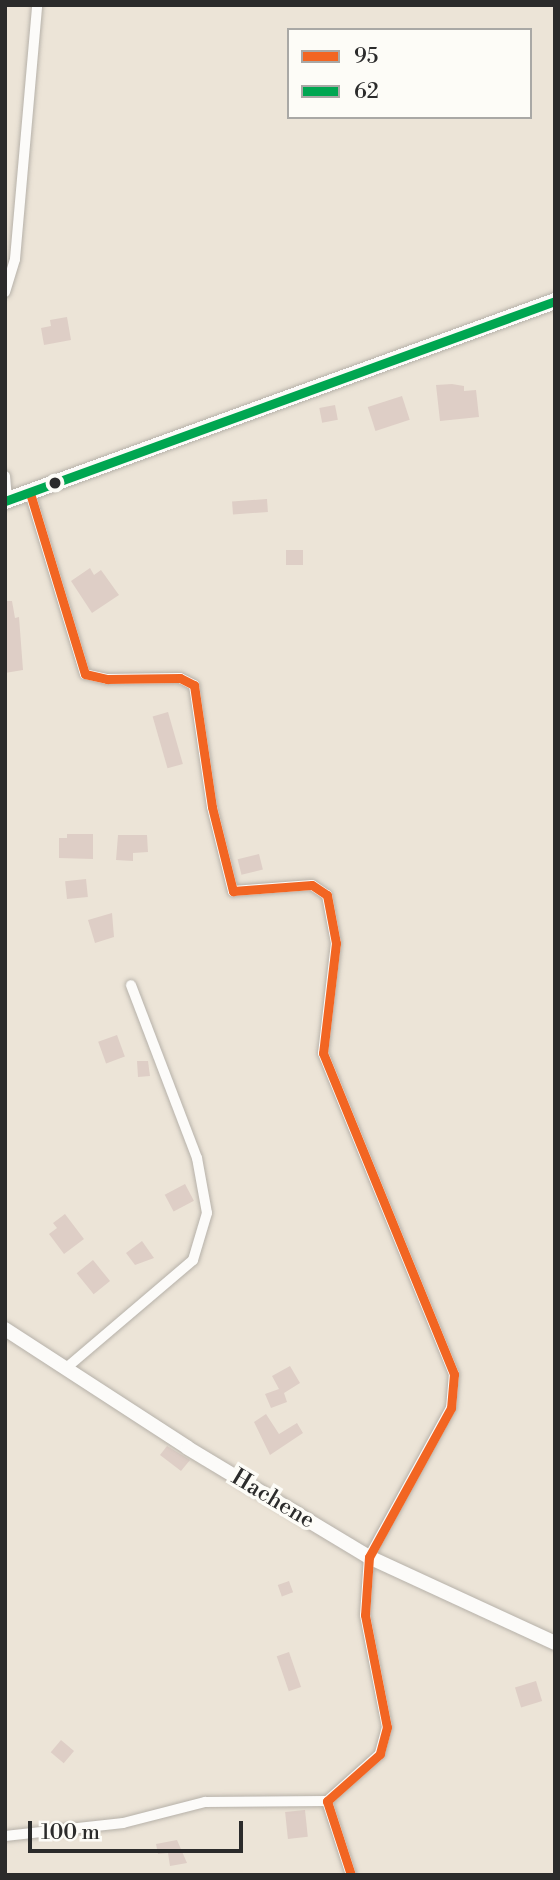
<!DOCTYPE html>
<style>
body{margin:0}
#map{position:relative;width:560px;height:1880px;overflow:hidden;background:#ece4d7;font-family:"Libre Bodoni",serif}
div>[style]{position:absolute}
.building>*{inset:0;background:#decec6;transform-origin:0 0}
.roads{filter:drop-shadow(0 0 2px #b6b1a9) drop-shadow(0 0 2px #b6b1a9)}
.minor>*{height:10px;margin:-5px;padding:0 5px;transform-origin:5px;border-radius:5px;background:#fcfbf9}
.tertiary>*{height:14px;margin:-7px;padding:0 7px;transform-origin:7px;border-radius:7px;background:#fcfbf9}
.secondary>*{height:16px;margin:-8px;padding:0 8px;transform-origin:8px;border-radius:8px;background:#fcfbf9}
.bus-1>*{height:9px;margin:-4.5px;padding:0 4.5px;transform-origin:4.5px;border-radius:4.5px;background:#f26522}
.bus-2>*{height:9px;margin:-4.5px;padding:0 4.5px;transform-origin:4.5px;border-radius:4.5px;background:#00a651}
.dots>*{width:19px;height:19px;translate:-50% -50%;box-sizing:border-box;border:4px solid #fdfcf7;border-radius:50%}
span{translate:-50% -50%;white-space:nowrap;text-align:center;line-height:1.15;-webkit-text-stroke:7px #fdfcf7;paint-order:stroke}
.street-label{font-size:23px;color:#2b2b2b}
.frame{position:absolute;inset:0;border:7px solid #2b2b2b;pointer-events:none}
.legend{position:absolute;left:287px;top:28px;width:245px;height:91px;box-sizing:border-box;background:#fdfcf7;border:2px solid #a9a8a5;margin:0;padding:9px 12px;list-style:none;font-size:21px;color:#2b2b2b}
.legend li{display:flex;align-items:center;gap:14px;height:35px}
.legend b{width:35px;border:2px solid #a9a8a5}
.scale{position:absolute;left:28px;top:1821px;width:215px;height:32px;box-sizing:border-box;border:4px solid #2b2b2b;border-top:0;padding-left:9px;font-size:21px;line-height:24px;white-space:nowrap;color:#2b2b2b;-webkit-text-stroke:5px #fdfcf7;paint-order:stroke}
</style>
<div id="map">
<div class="building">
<div style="clip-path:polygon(67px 317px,71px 340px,44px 345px,41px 328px,51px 326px,50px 320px)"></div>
<div style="clip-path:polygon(452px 384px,464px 386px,464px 391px,476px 390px,479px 417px,440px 421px,436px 385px)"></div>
<div style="left:402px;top:396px;width:25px;height:36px;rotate:72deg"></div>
<div style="left:335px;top:405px;width:15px;height:16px;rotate:79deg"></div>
<div style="left:267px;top:499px;width:13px;height:35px;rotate:86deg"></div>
<div style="left:303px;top:550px;width:15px;height:17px;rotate:90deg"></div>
<div style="clip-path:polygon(90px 568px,94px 575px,101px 570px,119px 595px,92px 613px,71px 581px)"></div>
<div style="clip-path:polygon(5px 601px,12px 601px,15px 618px,19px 617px,23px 670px,5px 673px)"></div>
<div style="left:168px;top:712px;width:54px;height:16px;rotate:74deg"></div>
<div style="clip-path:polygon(67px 834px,93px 834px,93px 859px,59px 858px,59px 838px,67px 838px)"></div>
<div style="clip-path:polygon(118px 835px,147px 835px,148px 852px,133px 853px,133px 861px,116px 860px)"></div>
<div style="left:259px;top:854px;width:16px;height:22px;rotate:76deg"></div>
<div style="left:86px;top:879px;width:18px;height:21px;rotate:84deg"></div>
<div style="clip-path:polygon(112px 913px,114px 937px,95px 943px,88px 920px)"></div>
<div style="left:117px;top:1035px;width:23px;height:20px;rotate:70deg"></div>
<div style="clip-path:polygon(137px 1061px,148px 1061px,150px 1076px,138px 1077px)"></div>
<div style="left:185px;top:1184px;width:19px;height:23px;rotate:62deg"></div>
<div style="clip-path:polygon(65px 1214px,84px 1239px,64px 1254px,49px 1234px,57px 1228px,53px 1223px)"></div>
<div style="clip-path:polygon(142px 1241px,154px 1258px,135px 1265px,126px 1253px)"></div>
<div style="left:93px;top:1260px;width:27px;height:21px;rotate:51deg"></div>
<div style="clip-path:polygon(290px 1366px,300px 1383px,284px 1393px,287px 1402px,271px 1408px,265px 1394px,279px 1389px,272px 1376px)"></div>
<div style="clip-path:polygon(266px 1414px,279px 1434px,297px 1423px,303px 1433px,270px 1455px,254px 1422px)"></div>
<div style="clip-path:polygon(167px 1446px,190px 1460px,181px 1471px,160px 1455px)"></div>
<div style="left:289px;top:1581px;width:12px;height:12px;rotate:70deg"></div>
<div style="left:289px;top:1652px;width:37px;height:13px;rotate:71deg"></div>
<div style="left:536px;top:1681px;width:21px;height:22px;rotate:73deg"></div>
<div style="left:61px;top:1740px;width:17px;height:16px;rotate:40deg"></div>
<div style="left:305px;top:1810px;width:27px;height:20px;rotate:84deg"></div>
<div style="clip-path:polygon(177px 1840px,187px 1863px,170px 1866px,168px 1853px,158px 1854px,156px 1844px)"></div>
</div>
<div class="roads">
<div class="minor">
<div style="left:5px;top:292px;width:34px;rotate:-73deg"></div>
<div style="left:15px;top:259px;width:255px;rotate:-85deg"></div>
<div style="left:5px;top:476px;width:25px;rotate:85deg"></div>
<div style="left:30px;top:493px;width:189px;rotate:73.1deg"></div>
<div style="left:85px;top:674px;width:23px;rotate:13deg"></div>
<div style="left:107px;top:679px;width:73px;rotate:-0.8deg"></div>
<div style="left:180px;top:678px;width:16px;rotate:27deg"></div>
<div style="left:194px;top:685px;width:123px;rotate:81.6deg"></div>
<div style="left:212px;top:807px;width:87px;rotate:76deg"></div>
<div style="left:233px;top:891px;width:79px;rotate:-4.3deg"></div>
<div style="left:312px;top:885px;width:18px;rotate:34deg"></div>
<div style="left:327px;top:895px;width:49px;rotate:79.4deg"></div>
<div style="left:336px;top:943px;width:111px;rotate:96.7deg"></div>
<div style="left:323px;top:1053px;width:347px;rotate:67.8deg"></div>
<div style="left:454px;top:1374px;width:34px;rotate:95deg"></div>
<div style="left:451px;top:1408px;width:170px;rotate:118.8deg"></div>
<div style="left:369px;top:1557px;width:58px;rotate:93.9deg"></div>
<div style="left:365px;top:1615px;width:114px;rotate:78.9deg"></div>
<div style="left:387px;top:1727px;width:28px;rotate:105deg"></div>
<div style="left:380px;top:1754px;width:71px;rotate:138.4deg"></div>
<div style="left:327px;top:1801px;width:78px;rotate:72deg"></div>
<div style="left:65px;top:1369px;width:168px;rotate:-40.4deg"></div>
<div style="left:193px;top:1260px;width:49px;rotate:-73.4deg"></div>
<div style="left:207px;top:1213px;width:56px;rotate:-100.3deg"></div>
<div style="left:197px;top:1158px;width:185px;rotate:-110.9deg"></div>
<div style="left:5px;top:1836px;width:119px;rotate:-6.3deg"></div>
<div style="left:123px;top:1823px;width:85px;rotate:-14.4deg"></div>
<div style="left:205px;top:1802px;width:122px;rotate:-0.5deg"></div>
</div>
<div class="tertiary">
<div style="left:5px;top:1329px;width:218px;rotate:33deg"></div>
<div style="left:188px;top:1448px;width:211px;rotate:31.1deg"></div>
<div style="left:369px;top:1557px;width:205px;rotate:24.8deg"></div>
</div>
<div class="secondary">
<div style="left:5px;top:501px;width:585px;rotate:-19.98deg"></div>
</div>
</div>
<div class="bus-1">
<div style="left:30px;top:493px;width:189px;rotate:73.1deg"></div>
<div style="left:85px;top:674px;width:23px;rotate:13deg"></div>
<div style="left:107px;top:679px;width:73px;rotate:-0.8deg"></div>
<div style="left:180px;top:678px;width:16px;rotate:27deg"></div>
<div style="left:194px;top:685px;width:123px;rotate:81.6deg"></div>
<div style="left:212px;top:807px;width:87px;rotate:76deg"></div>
<div style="left:233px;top:891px;width:79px;rotate:-4.3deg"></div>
<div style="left:312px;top:885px;width:18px;rotate:34deg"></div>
<div style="left:327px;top:895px;width:49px;rotate:79.4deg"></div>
<div style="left:336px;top:943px;width:111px;rotate:96.7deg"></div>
<div style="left:323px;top:1053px;width:347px;rotate:67.8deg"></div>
<div style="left:454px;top:1374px;width:34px;rotate:95deg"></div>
<div style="left:451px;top:1408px;width:170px;rotate:118.8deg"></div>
<div style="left:369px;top:1557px;width:58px;rotate:93.9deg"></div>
<div style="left:365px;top:1615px;width:114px;rotate:78.9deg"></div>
<div style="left:387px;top:1727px;width:28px;rotate:105deg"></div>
<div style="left:380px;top:1754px;width:71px;rotate:138.4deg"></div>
<div style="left:327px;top:1801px;width:78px;rotate:72deg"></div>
</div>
<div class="bus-2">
<div style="left:5px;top:501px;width:585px;rotate:-19.98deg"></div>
</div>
<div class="dots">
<div style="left:55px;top:483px;background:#2b2b2b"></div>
</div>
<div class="street-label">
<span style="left:273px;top:1499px;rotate:31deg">Hachene</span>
</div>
<div class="frame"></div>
<ul class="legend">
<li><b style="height:9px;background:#f26522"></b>95</li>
<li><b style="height:9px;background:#00a651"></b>62</li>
</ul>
<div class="scale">100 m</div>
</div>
